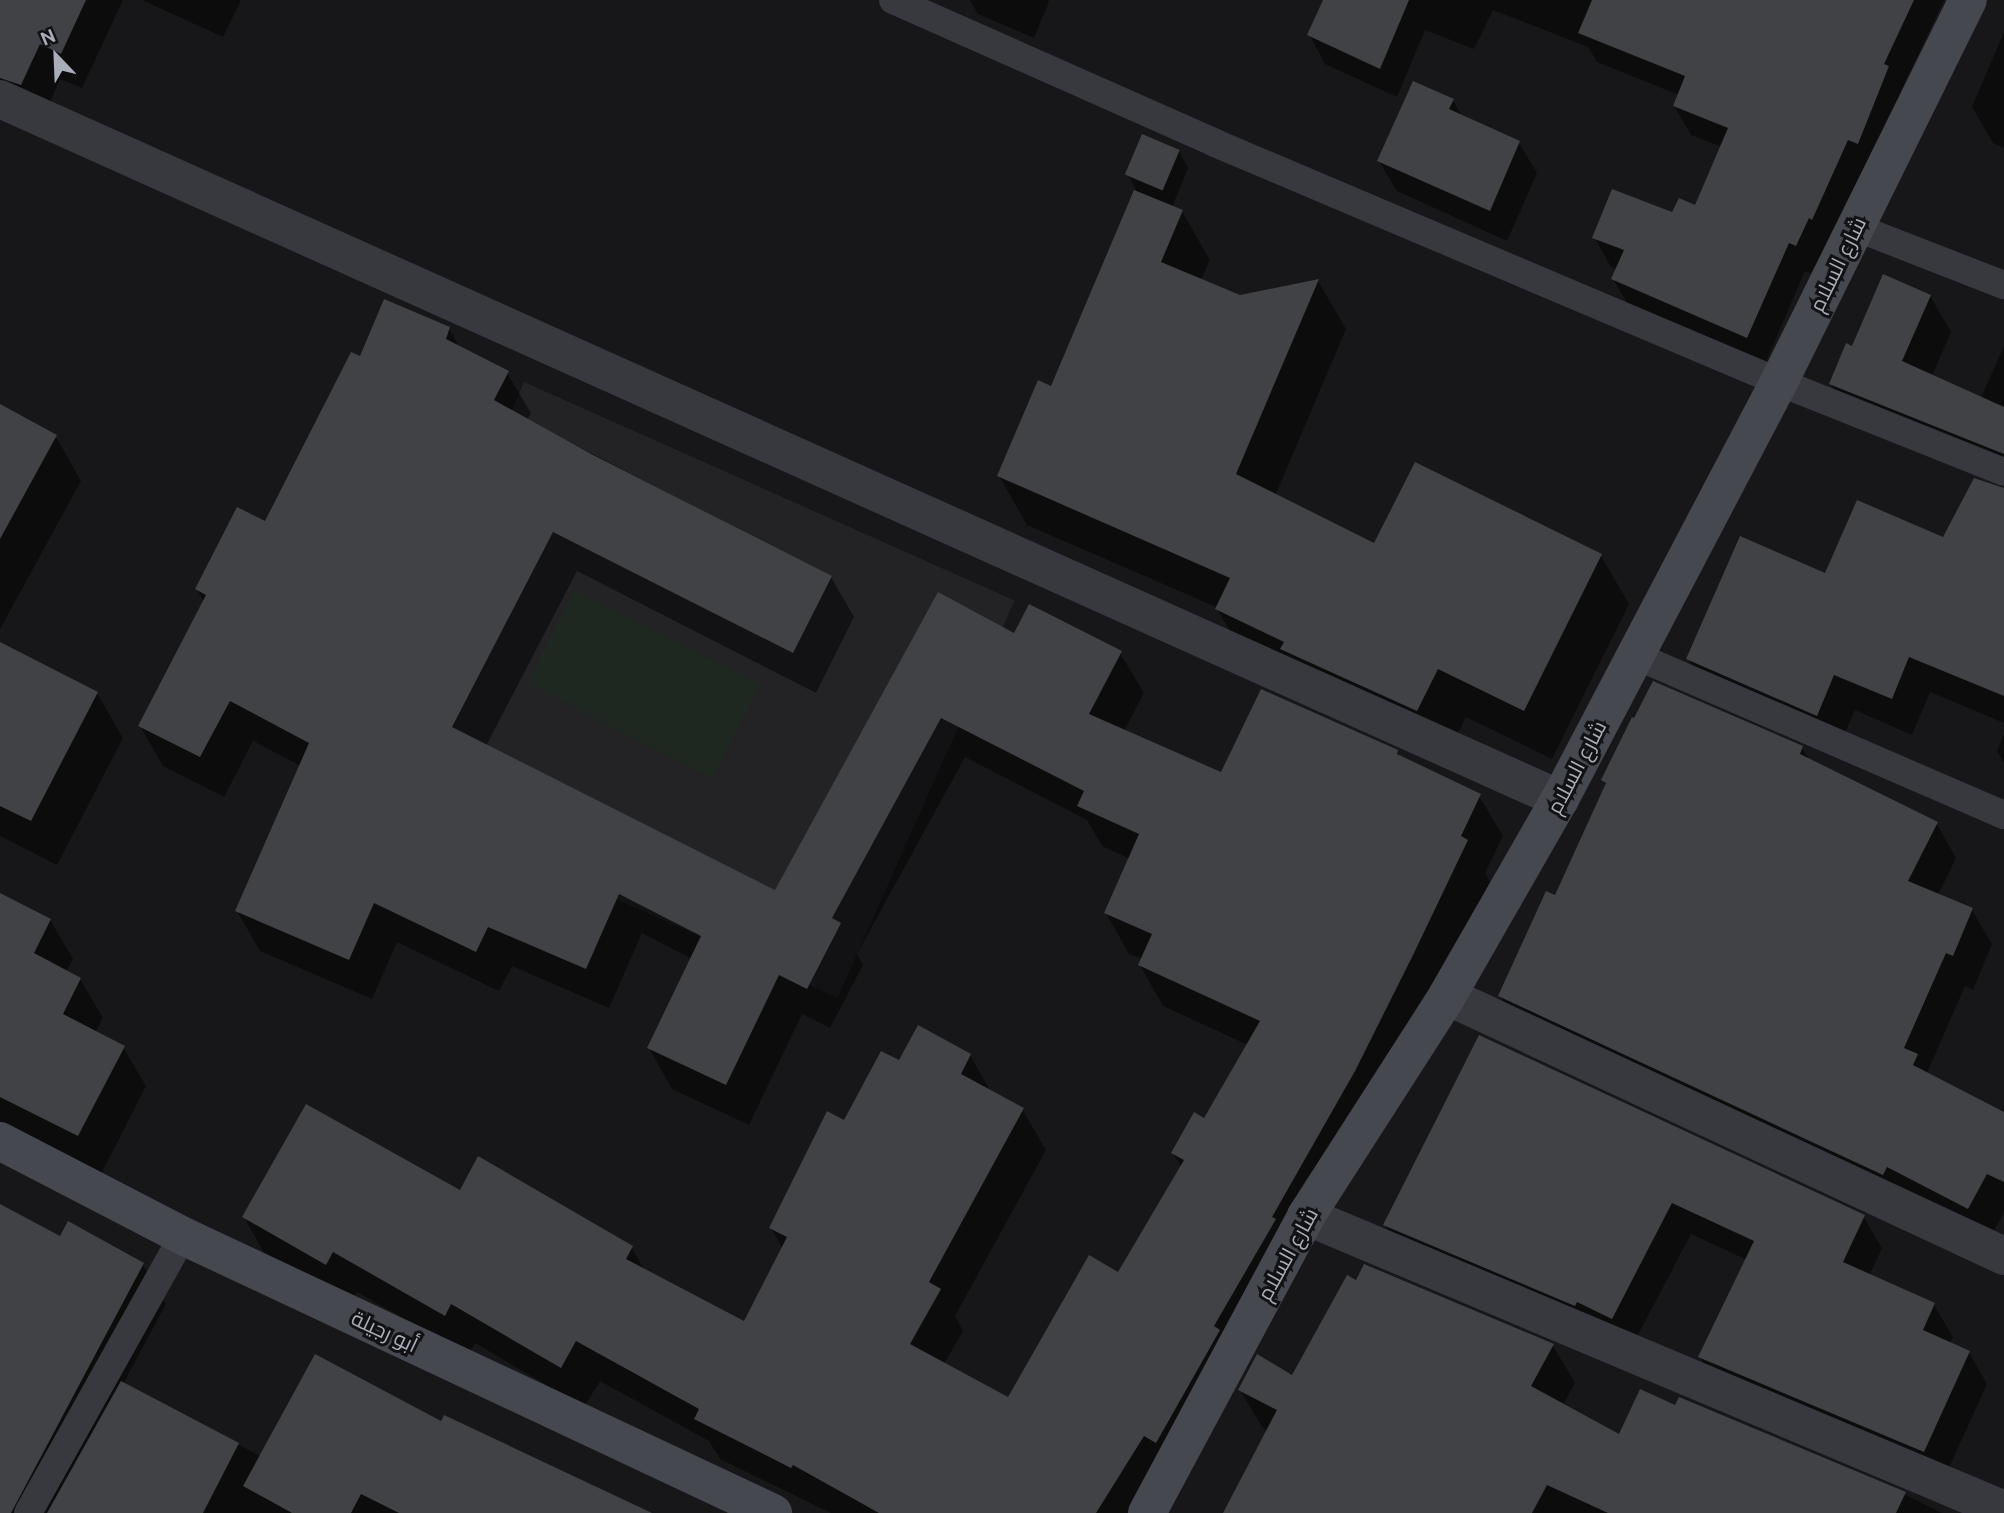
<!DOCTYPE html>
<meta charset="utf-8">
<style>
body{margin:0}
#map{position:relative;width:2004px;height:1513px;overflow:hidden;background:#171719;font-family:Ubuntu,Cairo,sans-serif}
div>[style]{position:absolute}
.built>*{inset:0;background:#232326;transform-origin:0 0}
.green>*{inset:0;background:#1f2820;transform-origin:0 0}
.shadow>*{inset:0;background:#0007}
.building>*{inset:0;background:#414246;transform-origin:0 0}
.lane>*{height:28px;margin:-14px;padding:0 14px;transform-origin:14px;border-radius:14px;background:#38393f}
.street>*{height:38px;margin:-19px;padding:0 19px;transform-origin:19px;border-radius:19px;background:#38393f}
.secondary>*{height:38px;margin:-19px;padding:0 19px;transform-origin:19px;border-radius:19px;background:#46484f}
span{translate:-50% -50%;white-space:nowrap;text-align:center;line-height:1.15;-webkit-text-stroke:6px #121214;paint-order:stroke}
.street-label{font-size:21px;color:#a9aeba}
.north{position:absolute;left:21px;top:21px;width:70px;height:70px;-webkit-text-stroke:5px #121214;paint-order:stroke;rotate:337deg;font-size:19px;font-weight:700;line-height:28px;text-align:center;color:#a9aeba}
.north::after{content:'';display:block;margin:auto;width:24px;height:32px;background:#a9aeba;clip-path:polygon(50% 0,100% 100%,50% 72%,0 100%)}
</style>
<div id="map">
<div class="built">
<div style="left:524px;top:382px;width:537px;height:435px;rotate:24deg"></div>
</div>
<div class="green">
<div style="left:575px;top:590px;width:208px;height:105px;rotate:27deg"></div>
</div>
<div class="shadow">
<div style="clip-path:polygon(2px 0,123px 0,82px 88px,60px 79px,47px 109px,0 87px)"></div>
<div style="clip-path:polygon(142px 0,241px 0,223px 37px)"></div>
<div style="clip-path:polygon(970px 0,1048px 0,1049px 2px,1034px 38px,978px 14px)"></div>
<div style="clip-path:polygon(1326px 0,1944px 0,1901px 91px,1905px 97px,1813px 274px,1805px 271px,1764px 366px,1630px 308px,1613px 279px,1617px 269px,1611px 267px,1594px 237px,1696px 207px,1722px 147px,1691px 135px,1674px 106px,1679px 95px,1597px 62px,1588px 47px,1493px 10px,1474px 49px,1425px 30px,1397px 97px,1325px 64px,1309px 34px)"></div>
<div style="clip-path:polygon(2004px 32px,2004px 148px,1993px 143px,1972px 107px)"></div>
<div style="clip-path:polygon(1453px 100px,1463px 118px,1519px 143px,1537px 173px,1507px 241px,1397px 191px,1379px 161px)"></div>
<div style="clip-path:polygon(1179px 151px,1188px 168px,1172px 207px,1182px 211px,1210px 260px,1201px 280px,1239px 296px,1318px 281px,1346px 329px,1275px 496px,1375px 546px,1601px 556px,1629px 604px,1552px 759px,1466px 717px,1445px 759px,1245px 657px,1216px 607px,1027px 525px,999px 476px,1052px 388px,1136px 190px,1127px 174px)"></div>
<div style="clip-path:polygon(1930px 296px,1951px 332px,1932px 376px,1981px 398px,2004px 346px,2004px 481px,1852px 420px,1831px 384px,1852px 348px)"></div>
<div style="clip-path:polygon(449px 329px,460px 348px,507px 373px,531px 413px,527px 420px,831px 577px,854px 617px,816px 693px,577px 571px,486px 746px,776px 892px,1015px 636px,1120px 653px,1144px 693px,1124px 731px,1222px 774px,1397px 752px,1401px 758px,1479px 796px,1503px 836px,1485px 873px,1490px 882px,1378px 1112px,1144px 1513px,831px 1513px,720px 1459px,709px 1441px,600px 1381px,584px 1407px,475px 1343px,468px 1355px,357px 1292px,350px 1304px,267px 1258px,244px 1217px,460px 1192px,632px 1248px,645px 1271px,745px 1323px,783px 1249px,771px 1228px,845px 1122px,900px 1063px,970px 1055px,991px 1092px,1022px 1109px,1046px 1150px,955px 1316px,963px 1331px,944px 1364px,1009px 1399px,1119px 1274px,1181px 1167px,1173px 1153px,1205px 1120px,1248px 1045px,1163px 1006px,1140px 965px,1143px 959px,1129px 954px,1106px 913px,1130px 859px,1102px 846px,1087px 820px,965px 757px,857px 954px,863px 965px,830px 1028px,802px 1014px,749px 1125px,672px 1089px,649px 1048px,692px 959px,642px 933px,609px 1008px,512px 966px,499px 991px,397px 942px,372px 999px,260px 951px,237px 911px,301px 766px,253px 741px,224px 797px,163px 766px,140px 726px,204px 602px,197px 589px,266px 524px,361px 359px)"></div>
<div style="clip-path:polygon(0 406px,56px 437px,81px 481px,0 629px)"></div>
<div style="clip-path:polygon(2004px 490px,2004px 723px,1930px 692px,1912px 735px,1855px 710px,1837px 751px,1709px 695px,1688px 659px,1826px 576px,1944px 539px)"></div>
<div style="clip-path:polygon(0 644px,97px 693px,123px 738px,57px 865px,0 836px)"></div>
<div style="clip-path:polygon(2004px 734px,2004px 763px,1997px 751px)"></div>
<div style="clip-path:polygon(1802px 748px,1810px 761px,1937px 824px,1956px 858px,1938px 895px,1972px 910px,1992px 944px,1973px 990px,1965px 986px,1927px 1073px,2004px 1114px,2004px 1212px,1988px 1242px,1520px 1030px,1500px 996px,1556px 898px,1607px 786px,1603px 780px)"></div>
<div style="clip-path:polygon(0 920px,50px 920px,73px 959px,66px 972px,80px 979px,103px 1018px,95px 1033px,123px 1047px,146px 1086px,101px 1174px,0 1123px)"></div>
<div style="clip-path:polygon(1480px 1037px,1863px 1216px,1882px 1248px,1869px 1276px,1934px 1305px,1953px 1337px,1949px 1344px,1969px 1352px,1987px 1384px,1942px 1483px,1719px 1389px,1700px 1357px,1747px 1260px,1691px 1234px,1630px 1350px,1404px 1257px,1385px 1225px)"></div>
<div style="clip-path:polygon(0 1206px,61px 1238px,68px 1224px,143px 1265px,166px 1304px,123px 1384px,262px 1457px,442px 1424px,651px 1513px,0 1513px)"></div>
<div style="clip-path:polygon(1357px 1282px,1553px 1346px,1575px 1383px,1563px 1405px,1620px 1436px,1676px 1407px,1904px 1494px,1942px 1513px,1224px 1513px,1268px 1431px,1262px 1427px,1240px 1390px,1293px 1378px)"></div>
</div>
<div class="building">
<div style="clip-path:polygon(0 0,86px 0,61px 54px,40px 44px,21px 85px,0 78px)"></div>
<div style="clip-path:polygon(1323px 0,1409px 0,1380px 69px,1307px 35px)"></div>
<div style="clip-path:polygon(1592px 0,1914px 0,1884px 64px,1889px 66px,1858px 144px,1848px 140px,1812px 220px,1809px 218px,1796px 246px,1789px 243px,1747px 338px,1611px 279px,1624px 250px,1592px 238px,1612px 189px,1672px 212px,1679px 198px,1695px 205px,1728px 128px,1673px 106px,1685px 76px,1578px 33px)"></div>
<div style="clip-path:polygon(1413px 81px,1454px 99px,1449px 109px,1520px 141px,1490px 211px,1377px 161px)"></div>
<div style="left:1142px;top:134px;width:41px;height:44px;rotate:23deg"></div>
<div style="clip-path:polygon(1134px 190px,1183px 210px,1161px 262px,1240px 295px,1319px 279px,1236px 474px,1374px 543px,1415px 462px,1602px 554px,1524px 711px,1438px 669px,1417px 711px,1280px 649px,1284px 642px,1215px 609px,1230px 578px,997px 476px,1038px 380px,1051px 386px)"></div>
<div style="clip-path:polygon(1883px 274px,1931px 295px,1902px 361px,2004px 407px,2004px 454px,1829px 384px,1846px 343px,1852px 346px)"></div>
<div style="clip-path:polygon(384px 299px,450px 327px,446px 339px,509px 371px,494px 400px,593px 455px,832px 576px,793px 653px,553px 532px,452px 727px,775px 890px,938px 592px,1014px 633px,1029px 604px,1122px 651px,1089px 714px,1221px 772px,1261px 689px,1398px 750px,1397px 754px,1481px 794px,1461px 836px,1468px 840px,1414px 953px,1355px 1071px,1272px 1217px,1276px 1219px,1214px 1326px,1220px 1330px,1156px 1443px,1144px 1436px,1096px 1513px,879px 1513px,793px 1465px,791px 1468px,694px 1419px,699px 1409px,576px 1341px,561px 1368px,451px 1304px,445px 1316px,333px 1252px,326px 1265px,242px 1217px,306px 1104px,460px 1190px,478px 1156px,633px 1246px,626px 1259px,744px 1321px,787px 1237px,769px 1228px,827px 1111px,844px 1120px,881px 1051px,899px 1060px,918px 1025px,971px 1054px,961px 1074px,1024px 1108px,929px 1282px,941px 1289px,910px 1344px,1008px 1397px,1089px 1255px,1118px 1272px,1184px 1160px,1171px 1153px,1194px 1112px,1204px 1118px,1260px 1021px,1138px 965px,1152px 934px,1104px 913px,1139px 834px,1077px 806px,1084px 791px,941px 718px,832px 918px,841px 923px,807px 989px,779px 975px,726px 1085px,647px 1048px,701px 936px,619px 894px,586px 969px,488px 927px,476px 952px,374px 903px,349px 960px,235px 911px,309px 743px,230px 701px,200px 757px,138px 726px,206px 595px,195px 589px,237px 507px,265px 521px,351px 352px,360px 356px)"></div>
<div style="clip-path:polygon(0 404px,57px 435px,0 539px)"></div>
<div style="clip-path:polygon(1974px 478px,2004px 488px,2004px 696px,1909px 657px,1892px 699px,1834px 675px,1817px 716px,1686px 659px,1740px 536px,1825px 573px,1857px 500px,1943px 537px)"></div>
<div style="clip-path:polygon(0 642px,98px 692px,31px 821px,0 806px)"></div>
<div style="clip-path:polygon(1653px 681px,1803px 746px,1800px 754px,1938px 822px,1908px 881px,1973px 908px,1953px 956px,1946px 953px,1904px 1048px,1918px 1054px,1913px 1065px,2004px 1112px,2004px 1182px,1987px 1174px,1968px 1209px,1887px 1167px,1883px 1175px,1498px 996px,1546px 891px,1555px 895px,1606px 783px,1601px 780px,1632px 717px,1634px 718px)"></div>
<div style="clip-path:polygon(0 893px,51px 919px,34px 953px,81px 978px,63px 1014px,125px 1046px,78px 1136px,0 1097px)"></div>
<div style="clip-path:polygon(1479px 1035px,1865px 1215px,1843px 1262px,1935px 1303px,1923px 1330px,1970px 1351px,1924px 1452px,1698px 1357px,1754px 1241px,1672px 1203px,1612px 1319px,1577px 1302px,1575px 1306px,1383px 1225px)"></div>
<div style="clip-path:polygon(0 1204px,60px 1236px,68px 1221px,144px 1263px,11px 1513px,0 1513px)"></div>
<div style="clip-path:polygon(1364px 1264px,1554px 1344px,1531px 1386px,1619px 1434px,1640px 1389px,1675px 1405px,1679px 1397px,1906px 1492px,1896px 1513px,1608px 1513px,1547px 1485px,1532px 1513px,1223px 1513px,1277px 1410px,1238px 1390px,1257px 1354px,1292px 1375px,1347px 1275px,1356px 1280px)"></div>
<div style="clip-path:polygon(315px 1354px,441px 1421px,444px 1415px,652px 1513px,399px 1513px,361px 1494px,351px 1513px,292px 1513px,243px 1486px)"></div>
<div style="clip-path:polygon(121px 1381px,239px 1443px,203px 1513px,47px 1513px)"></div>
</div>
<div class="lane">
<div style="left:893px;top:0;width:352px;rotate:23.9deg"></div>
<div style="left:1215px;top:143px;width:613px;rotate:22.97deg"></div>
<div style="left:1779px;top:382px;width:242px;rotate:21.8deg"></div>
<div style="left:1855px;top:227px;width:160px;rotate:21.3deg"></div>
<div style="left:1634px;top:655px;width:403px;rotate:23.4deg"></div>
<div style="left:28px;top:1513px;width:317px;rotate:-60.8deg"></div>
</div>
<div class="street">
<div style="left:0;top:99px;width:1710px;rotate:24.17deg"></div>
<div style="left:1447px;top:996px;width:615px;rotate:25.02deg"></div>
<div style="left:1306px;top:1216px;width:757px;rotate:22.84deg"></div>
</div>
<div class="secondary">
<div style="left:0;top:1141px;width:206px;rotate:27.4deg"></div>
<div style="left:183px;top:1236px;width:652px;rotate:25.15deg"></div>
<div style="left:1147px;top:1513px;width:337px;rotate:-61.8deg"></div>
<div style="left:1306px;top:1216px;width:261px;rotate:-57.3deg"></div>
<div style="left:1447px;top:996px;width:227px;rotate:-60.2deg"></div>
<div style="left:1560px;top:799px;width:471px;rotate:-62.3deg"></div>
<div style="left:1779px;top:382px;width:426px;rotate:-63.7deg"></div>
</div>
<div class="street-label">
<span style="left:1837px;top:264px;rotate:-64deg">شارع السلام</span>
<span style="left:1576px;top:767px;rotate:-62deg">شارع السلام</span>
<span style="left:1287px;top:1254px;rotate:-61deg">شارع السلام</span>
<span style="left:385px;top:1331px;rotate:25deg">أبو رجيلة</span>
</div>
<div class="north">N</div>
</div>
